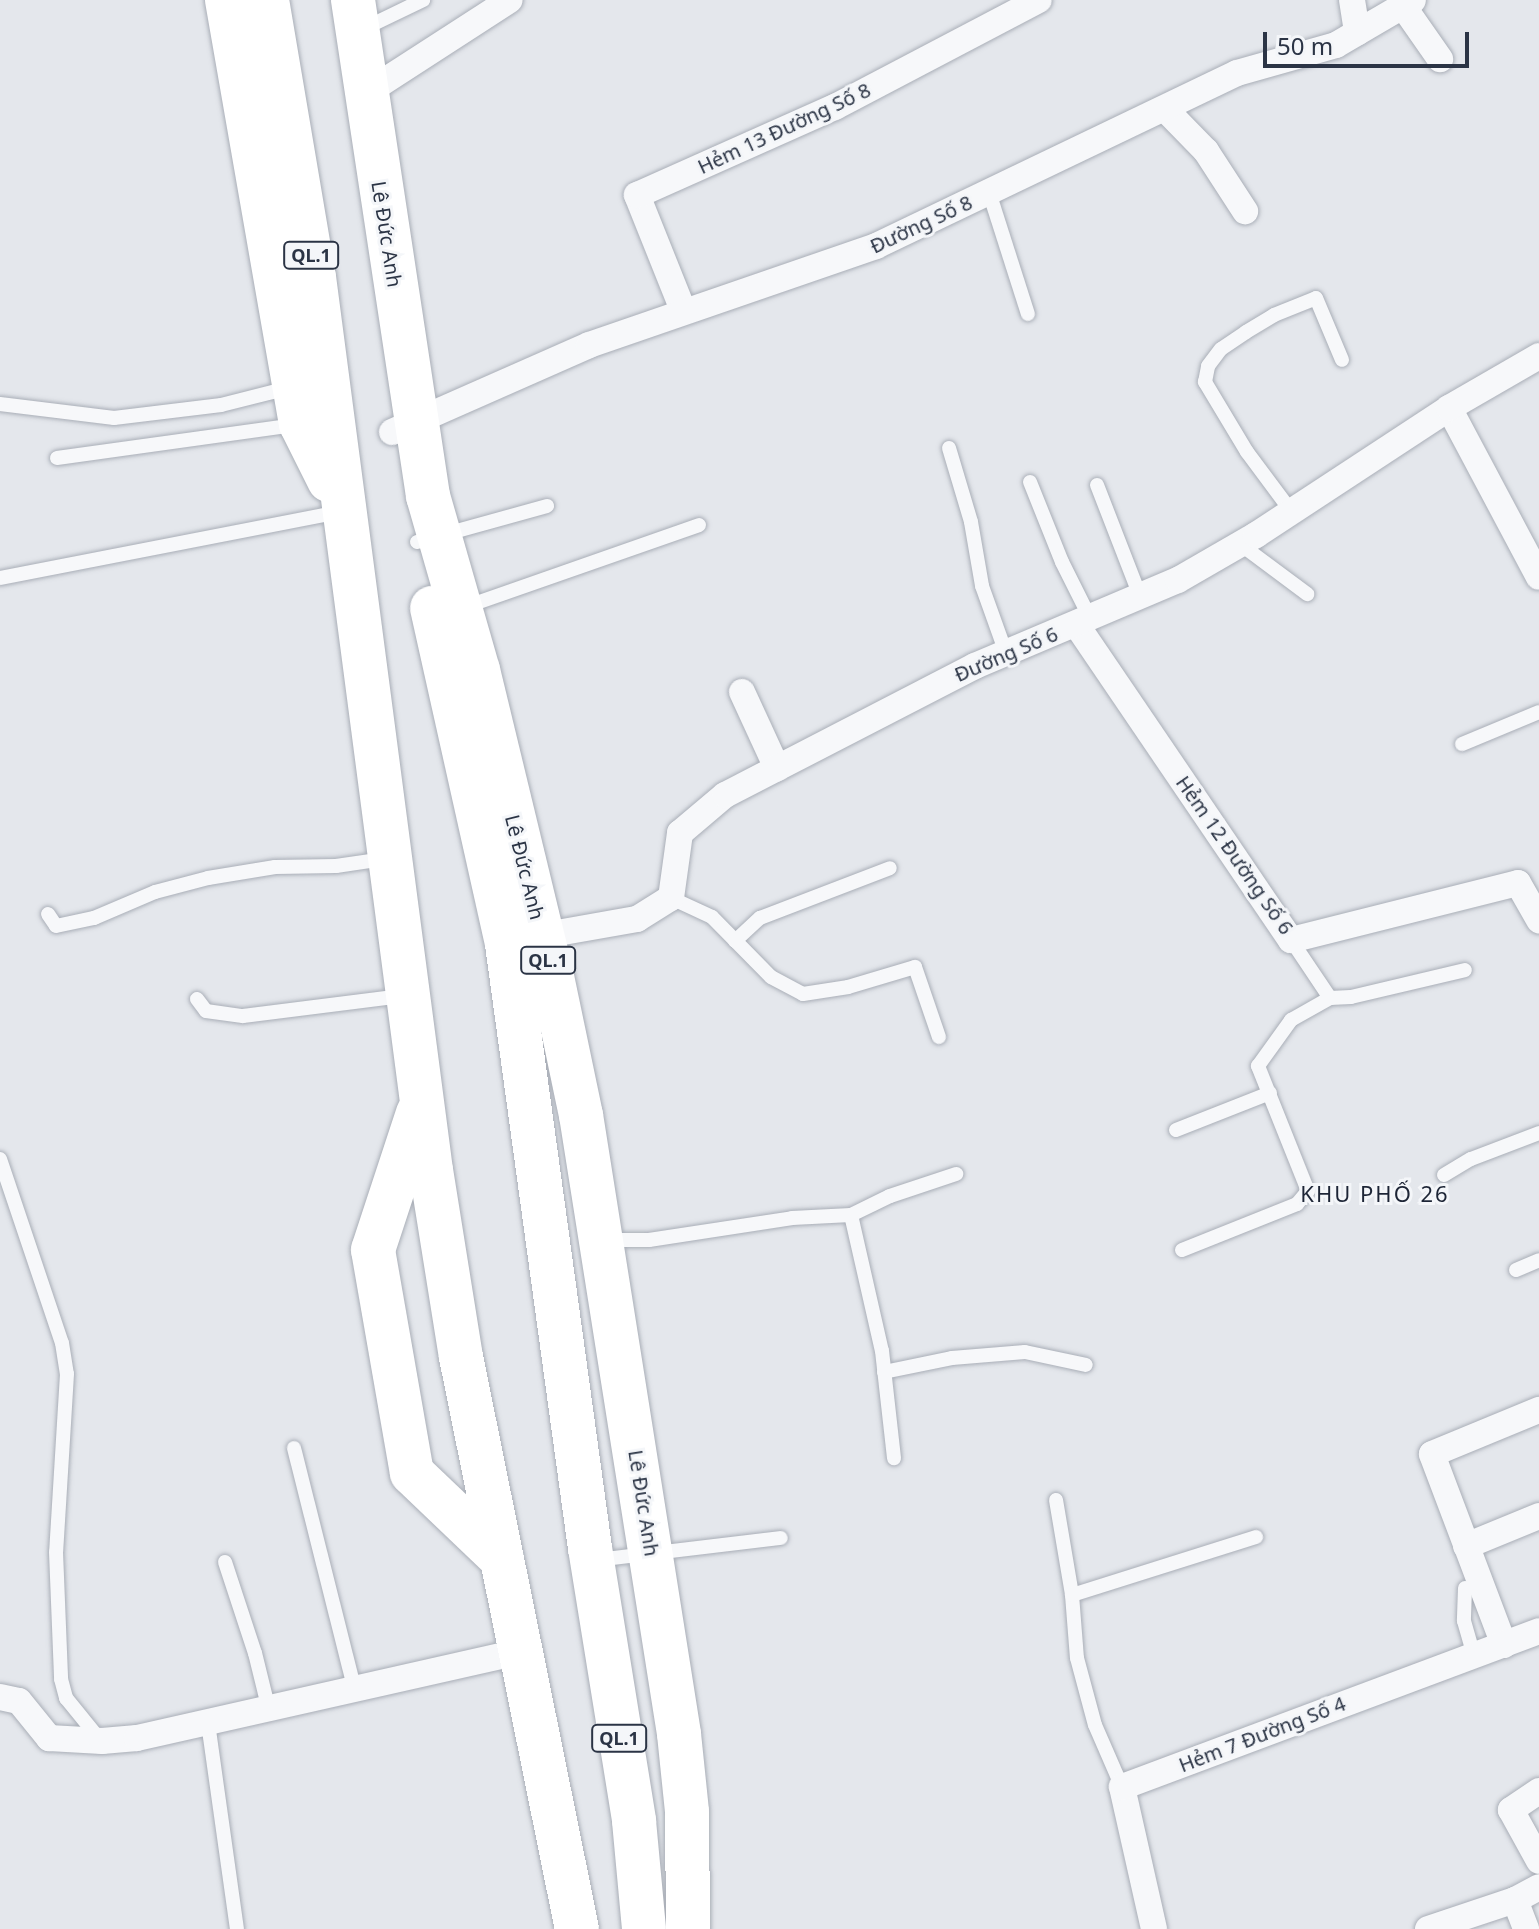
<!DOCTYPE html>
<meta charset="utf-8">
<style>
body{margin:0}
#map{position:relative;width:1539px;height:1929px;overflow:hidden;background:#e4e7ec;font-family:"Noto Sans",sans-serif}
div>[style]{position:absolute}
.roads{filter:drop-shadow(0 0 2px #a9aeb7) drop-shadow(0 0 2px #a9aeb7)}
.service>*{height:14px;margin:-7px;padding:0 7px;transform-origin:7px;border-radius:7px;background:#f7f8fa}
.minor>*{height:26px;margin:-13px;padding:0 13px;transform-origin:13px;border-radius:13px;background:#f7f8fa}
.trunk>*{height:44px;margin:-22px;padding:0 22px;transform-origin:22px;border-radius:22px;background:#fff}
span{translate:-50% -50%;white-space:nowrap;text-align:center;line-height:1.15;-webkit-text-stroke:6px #f4f6f9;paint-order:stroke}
.shield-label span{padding:2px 6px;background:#f4f6f9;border:2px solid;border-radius:6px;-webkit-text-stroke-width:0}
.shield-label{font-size:18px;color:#2b3445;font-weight:700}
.street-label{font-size:20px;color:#2b3445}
.neighbourhood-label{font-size:22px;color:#1d2536;letter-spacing:2px}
.scale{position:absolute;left:1263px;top:32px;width:206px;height:36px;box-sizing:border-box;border:4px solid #2b3445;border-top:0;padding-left:10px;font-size:24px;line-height:28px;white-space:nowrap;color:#2b3445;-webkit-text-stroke:6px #f4f6f9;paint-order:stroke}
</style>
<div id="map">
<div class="roads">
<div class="service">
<div style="left:363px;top:29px;width:67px;rotate:-25.8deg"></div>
<div style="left:989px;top:192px;width:128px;rotate:72.3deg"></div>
<div style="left:0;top:404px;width:115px;rotate:7deg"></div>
<div style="left:114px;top:418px;width:108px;rotate:-6.9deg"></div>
<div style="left:221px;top:405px;width:73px;rotate:-14.2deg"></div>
<div style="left:949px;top:448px;width:77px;rotate:73.4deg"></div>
<div style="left:971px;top:522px;width:65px;rotate:80.2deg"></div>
<div style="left:982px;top:586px;width:71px;rotate:70.3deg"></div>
<div style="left:57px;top:458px;width:241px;rotate:-7.9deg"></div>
<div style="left:1030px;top:482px;width:86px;rotate:68.2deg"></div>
<div style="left:1062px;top:562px;width:63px;rotate:63.4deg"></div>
<div style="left:1097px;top:485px;width:119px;rotate:68.8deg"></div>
<div style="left:1291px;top:511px;width:74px;rotate:-126.7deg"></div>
<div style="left:1247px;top:452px;width:82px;rotate:-121deg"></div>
<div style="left:1205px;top:382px;width:16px;rotate:-79deg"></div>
<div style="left:1208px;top:366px;width:21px;rotate:-53deg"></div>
<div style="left:1221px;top:349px;width:30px;rotate:-34deg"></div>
<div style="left:1246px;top:332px;width:33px;rotate:-31deg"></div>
<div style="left:1274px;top:315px;width:45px;rotate:-22deg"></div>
<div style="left:1316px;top:298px;width:67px;rotate:67.2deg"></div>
<div style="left:417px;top:542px;width:135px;rotate:-15.5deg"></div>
<div style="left:1240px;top:544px;width:84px;rotate:36.7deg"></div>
<div style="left:0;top:578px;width:346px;rotate:-11deg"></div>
<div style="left:465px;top:607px;width:248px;rotate:-19.3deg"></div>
<div style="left:1462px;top:744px;width:83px;rotate:-22.6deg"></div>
<div style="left:671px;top:898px;width:45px;rotate:24.9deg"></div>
<div style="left:712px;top:917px;width:84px;rotate:45.5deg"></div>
<div style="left:771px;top:977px;width:36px;rotate:28deg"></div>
<div style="left:803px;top:994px;width:46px;rotate:-8.8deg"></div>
<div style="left:848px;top:987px;width:70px;rotate:-16.6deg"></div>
<div style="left:915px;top:967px;width:74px;rotate:71.1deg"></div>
<div style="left:48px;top:914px;width:14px;rotate:56deg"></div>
<div style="left:56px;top:926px;width:39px;rotate:-12deg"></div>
<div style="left:94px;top:918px;width:66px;rotate:-23.1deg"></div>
<div style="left:155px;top:892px;width:55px;rotate:-14.8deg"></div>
<div style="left:208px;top:878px;width:68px;rotate:-9.3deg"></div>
<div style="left:275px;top:867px;width:61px;rotate:-0.9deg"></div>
<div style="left:336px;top:866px;width:49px;rotate:-8.3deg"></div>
<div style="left:735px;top:941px;width:34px;rotate:-43deg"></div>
<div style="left:760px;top:918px;width:139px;rotate:-21deg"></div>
<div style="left:1330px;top:998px;width:21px;rotate:-3deg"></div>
<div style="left:1351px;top:997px;width:117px;rotate:-13.3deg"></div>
<div style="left:197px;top:999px;width:15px;rotate:53deg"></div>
<div style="left:206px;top:1011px;width:37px;rotate:8deg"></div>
<div style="left:243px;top:1016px;width:160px;rotate:-7.2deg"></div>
<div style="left:1176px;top:1130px;width:101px;rotate:-21.5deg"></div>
<div style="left:0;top:1159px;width:194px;rotate:71.4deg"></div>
<div style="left:62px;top:1343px;width:31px;rotate:81deg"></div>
<div style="left:67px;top:1374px;width:178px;rotate:93.5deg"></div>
<div style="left:56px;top:1552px;width:127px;rotate:87.7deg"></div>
<div style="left:61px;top:1679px;width:20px;rotate:75deg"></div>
<div style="left:66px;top:1698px;width:55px;rotate:50.9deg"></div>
<div style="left:1444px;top:1175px;width:31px;rotate:-31deg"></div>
<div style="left:1471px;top:1159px;width:73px;rotate:-20.9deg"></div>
<div style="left:851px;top:1215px;width:43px;rotate:-26deg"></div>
<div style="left:890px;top:1196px;width:70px;rotate:-18.4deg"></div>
<div style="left:604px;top:1240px;width:45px"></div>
<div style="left:649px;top:1240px;width:145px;rotate:-8.7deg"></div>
<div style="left:792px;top:1218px;width:59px;rotate:-2.9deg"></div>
<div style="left:851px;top:1215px;width:139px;rotate:77.2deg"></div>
<div style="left:882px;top:1351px;width:108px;rotate:83.6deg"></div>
<div style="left:1182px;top:1250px;width:124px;rotate:-21.8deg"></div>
<div style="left:1297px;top:1204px;width:17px;rotate:-50deg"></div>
<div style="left:1308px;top:1191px;width:135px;rotate:-111.8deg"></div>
<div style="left:1258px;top:1066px;width:57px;rotate:-54.3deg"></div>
<div style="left:1291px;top:1020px;width:45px;rotate:-29.4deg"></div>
<div style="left:1330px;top:998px;width:70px;rotate:-123.9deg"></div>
<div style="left:1516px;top:1270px;width:25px;rotate:-23deg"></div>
<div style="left:884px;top:1372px;width:69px;rotate:-11.6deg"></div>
<div style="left:952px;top:1358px;width:73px;rotate:-4.7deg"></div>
<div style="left:1025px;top:1352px;width:62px;rotate:12deg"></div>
<div style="left:294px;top:1448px;width:250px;rotate:75.9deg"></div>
<div style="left:1056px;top:1500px;width:96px;rotate:80.4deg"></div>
<div style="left:1072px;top:1595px;width:63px;rotate:85.5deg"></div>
<div style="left:1077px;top:1658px;width:69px;rotate:75deg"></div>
<div style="left:1095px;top:1725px;width:68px;rotate:66.5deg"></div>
<div style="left:596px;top:1560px;width:186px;rotate:-6.8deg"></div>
<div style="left:225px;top:1562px;width:96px;rotate:71.8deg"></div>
<div style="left:255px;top:1653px;width:59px;rotate:76.2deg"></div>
<div style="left:1465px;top:1588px;width:33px;rotate:92deg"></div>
<div style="left:1464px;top:1621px;width:35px;rotate:74deg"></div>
<div style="left:1072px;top:1595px;width:193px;rotate:-17.5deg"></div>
<div style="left:208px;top:1723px;width:208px;rotate:82deg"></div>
</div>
<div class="minor">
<div style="left:1352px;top:0;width:33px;rotate:81deg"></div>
<div style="left:1403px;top:6px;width:65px;rotate:55.1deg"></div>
<div style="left:366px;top:93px;width:171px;rotate:-32.9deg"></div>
<div style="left:1165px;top:109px;width:59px;rotate:45.7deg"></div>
<div style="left:1206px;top:151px;width:72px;rotate:57deg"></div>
<div style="left:683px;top:310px;width:124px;rotate:-111.8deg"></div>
<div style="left:637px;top:195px;width:217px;rotate:-24deg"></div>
<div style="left:835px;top:107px;width:230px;rotate:-27.7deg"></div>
<div style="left:1449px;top:408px;width:191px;rotate:62deg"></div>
<div style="left:392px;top:432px;width:215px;rotate:-23.8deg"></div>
<div style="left:589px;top:345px;width:304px;rotate:-19deg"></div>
<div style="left:876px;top:246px;width:400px;rotate:-25.6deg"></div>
<div style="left:1237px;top:73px;width:103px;rotate:-15.8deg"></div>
<div style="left:1336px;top:45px;width:89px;rotate:-30.3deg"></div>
<div style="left:1076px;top:624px;width:382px;rotate:55.8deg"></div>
<div style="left:1291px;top:940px;width:234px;rotate:-14.1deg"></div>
<div style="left:1518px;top:883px;width:43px;rotate:60.4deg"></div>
<div style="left:742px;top:692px;width:84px;rotate:65.3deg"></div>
<div style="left:529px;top:938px;width:110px;rotate:-10deg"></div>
<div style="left:637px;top:919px;width:40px;rotate:-32deg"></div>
<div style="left:671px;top:898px;width:66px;rotate:-82.1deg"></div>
<div style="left:680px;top:833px;width:59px;rotate:-40.2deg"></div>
<div style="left:725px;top:795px;width:281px;rotate:-27.3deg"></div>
<div style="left:975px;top:666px;width:220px;rotate:-23deg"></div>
<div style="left:1178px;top:580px;width:90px;rotate:-30deg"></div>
<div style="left:1256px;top:535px;width:231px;rotate:-33.3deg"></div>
<div style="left:1449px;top:408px;width:104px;rotate:-30deg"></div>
<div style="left:1466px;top:1546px;width:79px;rotate:-22.3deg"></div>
<div style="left:1504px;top:1645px;width:204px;rotate:-110.7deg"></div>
<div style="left:1432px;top:1454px;width:116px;rotate:-22.4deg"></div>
<div style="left:0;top:1697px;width:19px;rotate:12deg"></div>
<div style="left:19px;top:1701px;width:48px;rotate:51deg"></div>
<div style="left:49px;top:1738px;width:53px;rotate:3.2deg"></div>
<div style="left:102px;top:1741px;width:35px;rotate:-5deg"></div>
<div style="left:137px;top:1738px;width:395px;rotate:-12.7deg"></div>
<div style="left:1539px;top:1791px;width:34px;rotate:146deg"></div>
<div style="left:1511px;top:1810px;width:58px;rotate:61.2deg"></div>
<div style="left:1515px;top:1900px;width:31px;rotate:69deg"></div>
<div style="left:1154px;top:1929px;width:146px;rotate:-102.7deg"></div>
<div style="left:1122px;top:1787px;width:445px;rotate:-20.5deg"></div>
<div style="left:1428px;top:1929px;width:92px;rotate:-18.4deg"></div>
<div style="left:1515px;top:1900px;width:27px;rotate:-28deg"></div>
</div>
<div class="trunk">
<div style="left:227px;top:0;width:430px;rotate:80.1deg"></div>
<div style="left:301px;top:424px;width:63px;rotate:63.4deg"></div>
<div style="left:267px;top:0;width:281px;rotate:80.4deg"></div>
<div style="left:314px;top:277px;width:901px;rotate:82.54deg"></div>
<div style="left:431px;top:1170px;width:189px;rotate:80.9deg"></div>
<div style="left:461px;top:1357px;width:584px;rotate:78.54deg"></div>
<div style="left:353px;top:0;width:502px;rotate:81.4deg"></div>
<div style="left:428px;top:496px;width:181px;rotate:74deg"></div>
<div style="left:478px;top:670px;width:306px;rotate:76.4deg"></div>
<div style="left:550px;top:967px;width:151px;rotate:78.2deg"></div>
<div style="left:581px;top:1115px;width:627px;rotate:81deg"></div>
<div style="left:679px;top:1734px;width:78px;rotate:84.1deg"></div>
<div style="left:687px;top:1812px;width:117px;rotate:89.5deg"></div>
<div style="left:432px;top:608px;width:344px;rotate:77.4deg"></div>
<div style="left:507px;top:944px;width:610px;rotate:82.18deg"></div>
<div style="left:590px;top:1548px;width:277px;rotate:80.8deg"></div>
<div style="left:634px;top:1821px;width:108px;rotate:84.7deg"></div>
<div style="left:418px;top:1113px;width:144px;rotate:108.2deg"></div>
<div style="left:373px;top:1250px;width:226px;rotate:80.1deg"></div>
<div style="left:412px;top:1473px;width:124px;rotate:43.7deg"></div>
</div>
</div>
<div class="shield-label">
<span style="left:311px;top:255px">QL.1</span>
<span style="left:548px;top:960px">QL.1</span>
<span style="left:619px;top:1738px">QL.1</span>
</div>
<div class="street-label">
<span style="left:784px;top:128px;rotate:-25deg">Hẻm 13 Đường Số 8</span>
<span style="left:921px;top:224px;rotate:-25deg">Đường Số 8</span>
<span style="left:387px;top:234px;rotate:81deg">Lê Đức Anh</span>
<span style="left:1006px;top:654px;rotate:-23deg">Đường Số 6</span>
<span style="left:1235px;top:855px;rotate:55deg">Hẻm 12 Đường Số 6</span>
<span style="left:525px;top:867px;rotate:76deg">Lê Đức Anh</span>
<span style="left:644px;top:1503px;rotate:81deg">Lê Đức Anh</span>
<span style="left:1262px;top:1734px;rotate:-21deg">Hẻm 7 Đường Số 4</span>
</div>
<div class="neighbourhood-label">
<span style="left:1375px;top:1194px">KHU PHỐ 26</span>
</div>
<div class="scale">50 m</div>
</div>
